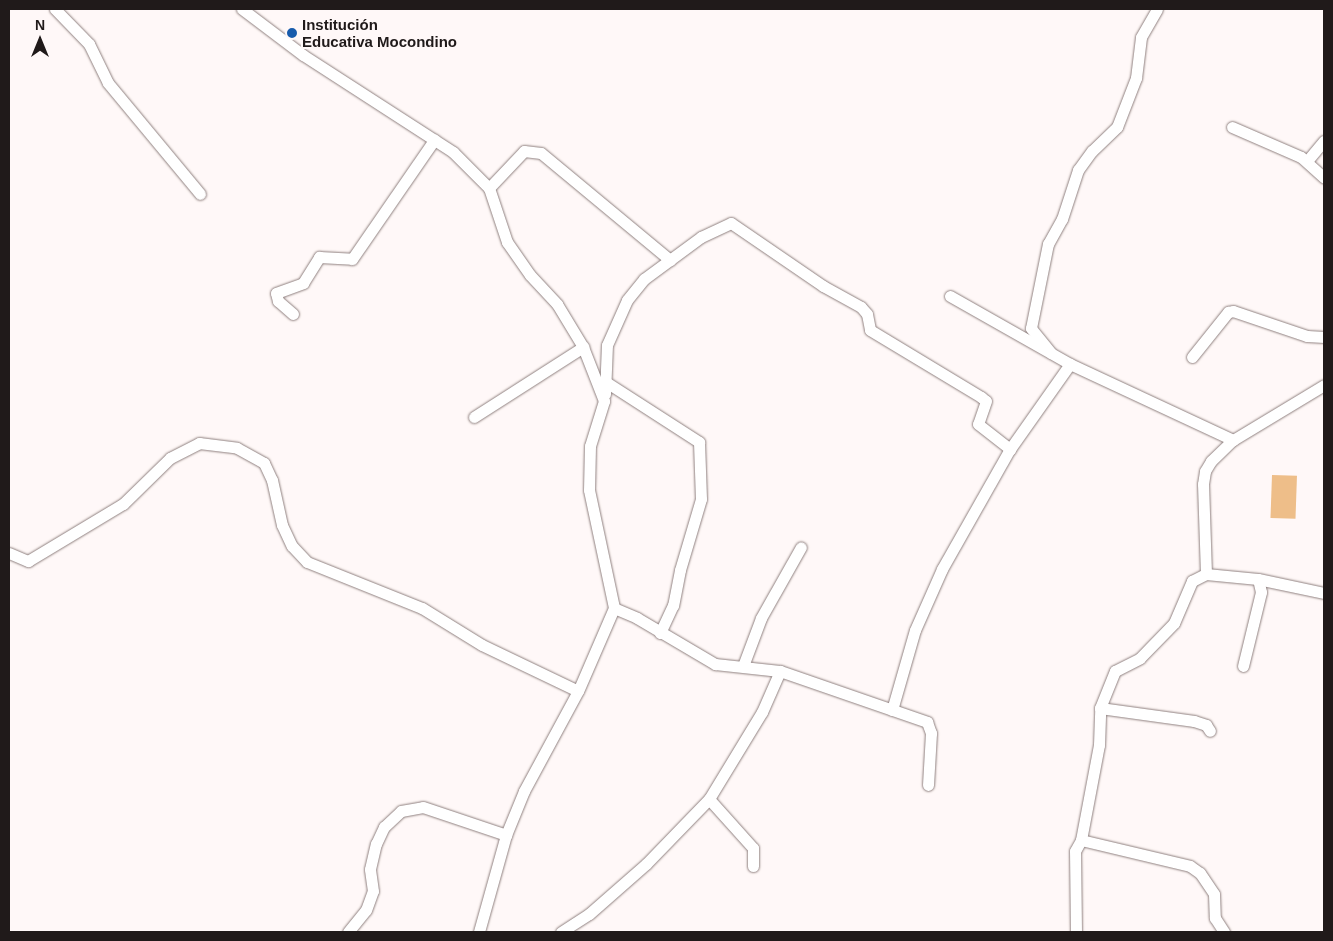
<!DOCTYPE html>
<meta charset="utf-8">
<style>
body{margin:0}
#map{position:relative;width:1333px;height:941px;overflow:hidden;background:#fff8f8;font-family:Arial,sans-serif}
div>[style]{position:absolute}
.green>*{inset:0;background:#eebe89;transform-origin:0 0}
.roads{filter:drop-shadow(0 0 1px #8f807f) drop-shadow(0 0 1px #8f807f)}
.street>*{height:11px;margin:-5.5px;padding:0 5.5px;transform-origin:5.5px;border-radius:5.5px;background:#fff}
.dots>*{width:14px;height:14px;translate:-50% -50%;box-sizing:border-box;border:2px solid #fff8f8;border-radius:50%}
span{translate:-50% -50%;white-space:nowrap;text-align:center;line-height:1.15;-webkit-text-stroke:4px #fff8f8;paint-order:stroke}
.poi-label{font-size:15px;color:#201a1a;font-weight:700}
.left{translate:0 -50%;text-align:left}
.frame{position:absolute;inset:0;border:10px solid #201a1a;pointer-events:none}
.north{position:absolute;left:15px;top:15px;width:50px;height:50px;-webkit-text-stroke:4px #fff8f8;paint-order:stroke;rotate:0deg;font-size:14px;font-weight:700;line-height:20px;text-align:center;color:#201a1a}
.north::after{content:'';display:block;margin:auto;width:18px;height:22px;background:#201a1a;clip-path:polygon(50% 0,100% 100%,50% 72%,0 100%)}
</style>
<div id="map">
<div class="green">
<div style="left:1272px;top:475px;width:25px;height:43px;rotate:2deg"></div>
</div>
<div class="roads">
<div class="street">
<div style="left:55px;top:9px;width:49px;rotate:45.8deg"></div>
<div style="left:89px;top:44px;width:43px;rotate:64deg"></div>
<div style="left:108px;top:83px;width:144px;rotate:50.3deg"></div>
<div style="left:242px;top:9px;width:76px;rotate:37deg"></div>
<div style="left:303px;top:55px;width:179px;rotate:32.9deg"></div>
<div style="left:453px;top:152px;width:51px;rotate:45deg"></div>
<div style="left:489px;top:188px;width:57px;rotate:71.6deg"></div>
<div style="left:507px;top:242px;width:40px;rotate:55.1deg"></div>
<div style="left:530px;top:275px;width:40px;rotate:47deg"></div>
<div style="left:557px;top:304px;width:50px;rotate:58.8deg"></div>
<div style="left:583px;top:347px;width:58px;rotate:68.7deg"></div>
<div style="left:604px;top:401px;width:47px;rotate:107.3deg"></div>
<div style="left:590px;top:446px;width:44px;rotate:91.3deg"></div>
<div style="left:589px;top:490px;width:121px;rotate:78deg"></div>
<div style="left:614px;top:608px;width:90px;rotate:113.4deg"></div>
<div style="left:578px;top:691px;width:114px;rotate:118.4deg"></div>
<div style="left:524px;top:791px;width:48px;rotate:112.2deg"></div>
<div style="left:506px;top:835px;width:101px;rotate:105.6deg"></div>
<div style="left:1232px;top:127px;width:75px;rotate:23.5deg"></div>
<div style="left:1301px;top:157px;width:31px;rotate:42deg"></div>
<div style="left:1307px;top:161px;width:26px;rotate:-50deg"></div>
<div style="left:489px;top:188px;width:51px;rotate:-46.6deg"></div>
<div style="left:524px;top:151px;width:17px;rotate:7deg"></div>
<div style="left:541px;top:153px;width:168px;rotate:39.7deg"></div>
<div style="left:950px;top:296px;width:138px;rotate:29.5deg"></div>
<div style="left:1070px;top:364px;width:180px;rotate:25deg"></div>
<div style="left:293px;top:314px;width:20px;rotate:-139deg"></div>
<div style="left:278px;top:301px;width:8px;rotate:-104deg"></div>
<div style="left:276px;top:293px;width:29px;rotate:-20deg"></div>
<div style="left:303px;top:283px;width:31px;rotate:-58deg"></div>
<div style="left:319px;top:257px;width:33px;rotate:3deg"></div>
<div style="left:352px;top:259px;width:145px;rotate:-55.4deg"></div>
<div style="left:1051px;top:353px;width:32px;rotate:-129deg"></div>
<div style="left:1031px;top:328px;width:86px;rotate:-78.6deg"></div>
<div style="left:1048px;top:244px;width:29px;rotate:-61deg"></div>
<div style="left:1062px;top:219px;width:52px;rotate:-71.9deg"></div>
<div style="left:1078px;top:170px;width:24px;rotate:-54deg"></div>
<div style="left:1092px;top:151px;width:35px;rotate:-44deg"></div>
<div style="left:1117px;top:127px;width:53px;rotate:-68.8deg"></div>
<div style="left:1136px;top:78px;width:41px;rotate:-83deg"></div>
<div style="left:1141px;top:37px;width:32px;rotate:-60deg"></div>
<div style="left:1192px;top:357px;width:58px;rotate:-51.3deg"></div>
<div style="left:1228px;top:312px;width:5px;rotate:-11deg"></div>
<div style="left:1233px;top:311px;width:78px;rotate:18.7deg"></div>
<div style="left:1307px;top:336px;width:17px;rotate:3deg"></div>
<div style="left:606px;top:382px;width:111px;rotate:32.8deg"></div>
<div style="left:699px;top:442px;width:57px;rotate:88deg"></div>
<div style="left:701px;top:499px;width:74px;rotate:106.5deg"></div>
<div style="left:680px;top:570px;width:36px;rotate:101deg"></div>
<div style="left:673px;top:605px;width:31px;rotate:115deg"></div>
<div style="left:605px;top:394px;width:49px;rotate:-87.7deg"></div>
<div style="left:607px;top:345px;width:49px;rotate:-66deg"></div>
<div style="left:627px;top:300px;width:27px;rotate:-51deg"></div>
<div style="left:644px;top:279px;width:71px;rotate:-36.4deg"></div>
<div style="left:701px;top:237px;width:33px;rotate:-25deg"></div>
<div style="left:731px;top:223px;width:112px;rotate:34.4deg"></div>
<div style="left:823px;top:286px;width:43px;rotate:28.9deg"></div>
<div style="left:861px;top:307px;width:9px;rotate:49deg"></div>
<div style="left:867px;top:314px;width:16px;rotate:79deg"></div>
<div style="left:870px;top:330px;width:130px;rotate:31.1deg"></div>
<div style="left:981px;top:397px;width:6px;rotate:39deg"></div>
<div style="left:986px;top:401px;width:24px;rotate:109deg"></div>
<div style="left:978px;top:424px;width:41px;rotate:38deg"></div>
<div style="left:474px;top:417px;width:130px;rotate:-32.7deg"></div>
<div style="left:9px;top:553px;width:21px;rotate:23deg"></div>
<div style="left:28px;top:561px;width:111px;rotate:-31deg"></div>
<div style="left:123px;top:504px;width:66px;rotate:-44.4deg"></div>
<div style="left:170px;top:458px;width:33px;rotate:-27deg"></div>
<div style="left:199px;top:443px;width:38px;rotate:7deg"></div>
<div style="left:237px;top:448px;width:31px;rotate:29deg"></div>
<div style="left:264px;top:463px;width:19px;rotate:65deg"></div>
<div style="left:272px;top:480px;width:46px;rotate:77.5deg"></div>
<div style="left:282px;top:525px;width:23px;rotate:65deg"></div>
<div style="left:292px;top:546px;width:22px;rotate:47deg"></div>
<div style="left:307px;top:562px;width:124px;rotate:21.8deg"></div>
<div style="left:422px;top:608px;width:70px;rotate:31.7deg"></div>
<div style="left:482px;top:645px;width:106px;rotate:25.6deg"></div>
<div style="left:1206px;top:574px;width:90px;rotate:-91.9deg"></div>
<div style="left:1203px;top:484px;width:13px;rotate:-81deg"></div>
<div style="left:1205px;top:471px;width:12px;rotate:-59deg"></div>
<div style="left:1211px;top:461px;width:30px;rotate:-44deg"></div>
<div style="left:1233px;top:440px;width:106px;rotate:-31.1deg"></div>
<div style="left:614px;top:608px;width:25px;rotate:23deg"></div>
<div style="left:637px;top:618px;width:91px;rotate:30.5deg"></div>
<div style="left:715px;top:664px;width:65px;rotate:6.1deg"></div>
<div style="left:780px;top:671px;width:156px;rotate:19.1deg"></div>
<div style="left:927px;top:722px;width:12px;rotate:70deg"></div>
<div style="left:931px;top:733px;width:52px;rotate:93.3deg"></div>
<div style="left:743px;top:666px;width:51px;rotate:-69.4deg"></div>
<div style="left:761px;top:618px;width:81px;rotate:-60.6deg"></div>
<div style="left:1243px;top:666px;width:76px;rotate:-76.3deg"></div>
<div style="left:1261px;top:592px;width:13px;rotate:-103deg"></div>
<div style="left:1100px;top:708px;width:95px;rotate:7.9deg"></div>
<div style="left:1194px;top:721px;width:13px;rotate:18deg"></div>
<div style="left:1206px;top:725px;width:7px;rotate:56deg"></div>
<div style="left:892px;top:710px;width:83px;rotate:-74deg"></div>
<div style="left:915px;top:630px;width:67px;rotate:-66.1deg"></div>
<div style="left:942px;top:569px;width:138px;rotate:-60.5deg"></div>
<div style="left:1010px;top:449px;width:104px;rotate:-54.8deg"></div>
<div style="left:709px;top:799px;width:66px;rotate:48.1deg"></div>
<div style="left:753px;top:848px;width:18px;rotate:90deg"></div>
<div style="left:1081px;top:840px;width:112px;rotate:13.4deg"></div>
<div style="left:1190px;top:866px;width:12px;rotate:35deg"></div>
<div style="left:1200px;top:873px;width:25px;rotate:56deg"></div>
<div style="left:1214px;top:894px;width:24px;rotate:88deg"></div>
<div style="left:1215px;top:918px;width:17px;rotate:57deg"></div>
<div style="left:348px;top:932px;width:28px;rotate:-51deg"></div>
<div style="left:366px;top:910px;width:20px;rotate:-70deg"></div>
<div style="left:373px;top:891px;width:22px;rotate:-98deg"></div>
<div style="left:370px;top:869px;width:26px;rotate:-77deg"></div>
<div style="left:376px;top:844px;width:19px;rotate:-65deg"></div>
<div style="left:384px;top:827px;width:23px;rotate:-43deg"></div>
<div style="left:401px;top:811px;width:22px;rotate:-10deg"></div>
<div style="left:423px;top:807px;width:88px;rotate:18.6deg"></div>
<div style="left:561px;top:932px;width:33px;rotate:-33deg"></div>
<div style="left:589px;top:914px;width:76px;rotate:-41.3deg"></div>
<div style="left:646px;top:864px;width:91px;rotate:-45.9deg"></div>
<div style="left:709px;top:799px;width:102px;rotate:-58.7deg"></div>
<div style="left:762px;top:712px;width:45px;rotate:-66.3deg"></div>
<div style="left:1076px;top:932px;width:81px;rotate:-90.7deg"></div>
<div style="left:1075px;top:851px;width:13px;rotate:-61deg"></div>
<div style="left:1081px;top:840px;width:97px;rotate:-79.3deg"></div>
<div style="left:1099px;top:745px;width:37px;rotate:-88deg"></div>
<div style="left:1100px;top:708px;width:40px;rotate:-68deg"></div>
<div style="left:1115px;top:671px;width:28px;rotate:-27deg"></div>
<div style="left:1140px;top:658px;width:49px;rotate:-45.8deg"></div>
<div style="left:1174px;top:623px;width:46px;rotate:-66.8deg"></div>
<div style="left:1192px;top:581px;width:16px;rotate:-27deg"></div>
<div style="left:1206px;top:574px;width:52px;rotate:5.5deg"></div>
<div style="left:1258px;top:579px;width:67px;rotate:12deg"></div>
</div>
</div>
<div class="dots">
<div style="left:292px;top:33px;background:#185cac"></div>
</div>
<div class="poi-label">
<span class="left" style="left:302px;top:33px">Institución<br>Educativa Mocondino</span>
</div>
<div class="frame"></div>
<div class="north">N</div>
</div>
